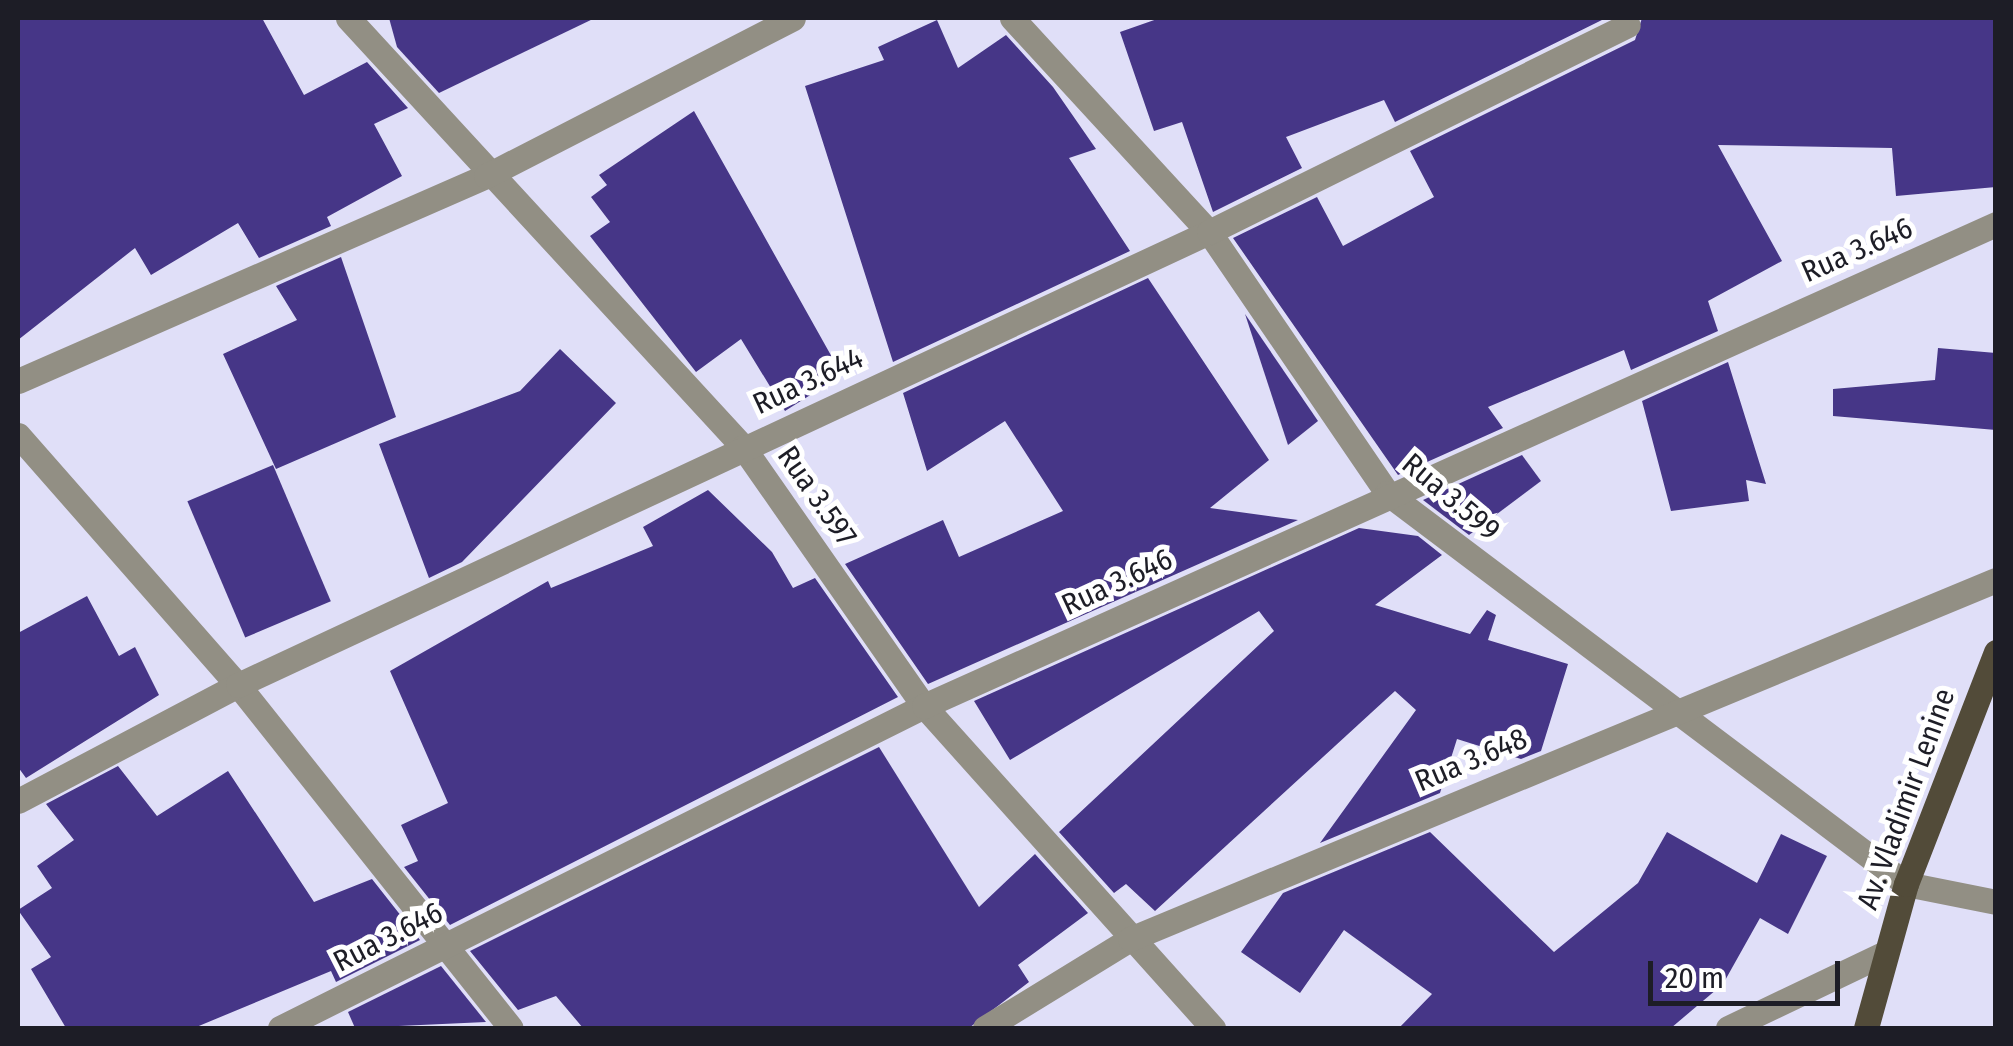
<!DOCTYPE html>
<style>
body{margin:0}
#map{position:relative;width:2013px;height:1046px;overflow:hidden;background:#e0dff8;font-family:"Fira Sans Condensed",sans-serif}
div>[style]{position:absolute}
.building>*{inset:0;background:#463687;transform-origin:0 0}
.minor>*{height:25px;margin:-12.5px;padding:0 12.5px;transform-origin:12.5px;border-radius:12.5px;background:#928f84}
.major>*{height:25px;margin:-12.5px;padding:0 12.5px;transform-origin:12.5px;border-radius:12.5px;background:#524b39}
span{translate:-50% -50%;white-space:nowrap;text-align:center;line-height:1.15;-webkit-text-stroke:10px #fff;paint-order:stroke}
.street-label{font-size:30px;color:#1d1d26}
.frame{position:absolute;inset:0;border:20px solid #1d1d26;pointer-events:none}
.scale{position:absolute;left:1648px;top:961px;width:192px;height:45px;box-sizing:border-box;border:5px solid #1d1d26;border-top:0;padding-left:12px;font-size:30px;line-height:35px;white-space:nowrap;color:#1d1d26;-webkit-text-stroke:8px #fff;paint-order:stroke}
</style>
<div id="map">
<div class="building">
<div style="clip-path:polygon(18px 18px,262px 18px,304px 95px,367px 62px,408px 108px,374px 124px,402px 176px,327px 217px,331px 226px,259px 258px,238px 223px,151px 275px,135px 248px,18px 340px)"></div>
<div style="clip-path:polygon(389px 18px,595px 18px,439px 93px,397px 47px)"></div>
<div style="clip-path:polygon(1160px 18px,1606px 18px,1395px 122px,1384px 100px,1286px 137px,1302px 168px,1213px 212px,1182px 122px,1154px 131px,1120px 32px)"></div>
<div style="clip-path:polygon(1642px 18px,1996px 18px,1996px 187px,1896px 196px,1892px 148px,1718px 145px,1782px 261px,1708px 301px,1718px 331px,1631px 370px,1624px 350px,1488px 407px,1503px 428px,1398px 475px,1233px 238px,1317px 197px,1343px 246px,1434px 197px,1410px 151px,1635px 40px)"></div>
<div style="clip-path:polygon(937px 20px,958px 68px,1006px 35px,1053px 87px,1096px 149px,1069px 158px,1130px 251px,893px 362px,805px 86px,884px 60px,878px 47px)"></div>
<div style="clip-path:polygon(694px 111px,842px 375px,785px 411px,741px 339px,696px 372px,590px 236px,610px 222px,591px 197px,607px 185px,599px 175px)"></div>
<div style="clip-path:polygon(341px 257px,396px 417px,276px 469px,223px 354px,297px 320px,276px 286px)"></div>
<div style="clip-path:polygon(1148px 278px,1269px 460px,1210px 508px,1298px 520px,928px 684px,845px 564px,943px 520px,959px 557px,1063px 511px,1005px 421px,927px 471px,903px 393px)"></div>
<div style="clip-path:polygon(1245px 314px,1318px 421px,1288px 445px)"></div>
<div style="clip-path:polygon(1938px 348px,1996px 353px,1996px 430px,1833px 416px,1833px 389px,1935px 380px)"></div>
<div style="clip-path:polygon(560px 349px,616px 403px,462px 562px,429px 578px,379px 444px,520px 391px)"></div>
<div style="clip-path:polygon(1728px 362px,1766px 484px,1746px 480px,1749px 501px,1671px 511px,1642px 401px)"></div>
<div style="clip-path:polygon(1522px 455px,1541px 481px,1469px 535px,1423px 500px)"></div>
<div style="left:273px;top:465px;width:148px;height:93px;rotate:67deg"></div>
<div style="clip-path:polygon(708px 490px,772px 552px,793px 588px,815px 578px,898px 697px,450px 925px,404px 867px,418px 861px,401px 825px,448px 803px,390px 671px,548px 581px,551px 588px,653px 546px,643px 527px)"></div>
<div style="clip-path:polygon(1359px 528px,1418px 536px,1442px 555px,1375px 605px,1470px 634px,1487px 610px,1496px 615px,1488px 640px,1568px 664px,1541px 751px,1521px 759px,1457px 739px,1440px 793px,1320px 843px,1416px 710px,1395px 691px,1155px 911px,1126px 884px,1114px 893px,1059px 832px,1274px 631px,1259px 611px,1010px 760px,974px 701px)"></div>
<div style="clip-path:polygon(87px 596px,119px 656px,135px 647px,159px 695px,26px 778px,18px 767px,18px 633px)"></div>
<div style="clip-path:polygon(879px 747px,979px 907px,1035px 854px,1088px 913px,1018px 965px,1029px 982px,969px 1028px,583px 1028px,556px 996px,518px 1010px,470px 951px)"></div>
<div style="clip-path:polygon(118px 766px,157px 816px,228px 771px,314px 902px,372px 879px,420px 940px,336px 982px,331px 971px,194px 1028px,66px 1028px,31px 969px,51px 957px,18px 910px,52px 888px,37px 866px,74px 840px,46px 804px)"></div>
<div style="clip-path:polygon(1430px 832px,1554px 952px,1638px 883px,1667px 832px,1757px 883px,1781px 834px,1827px 856px,1788px 934px,1760px 918px,1723px 984px,1671px 1028px,1399px 1028px,1432px 994px,1344px 930px,1300px 993px,1241px 952px,1283px 893px)"></div>
<div style="clip-path:polygon(441px 966px,486px 1022px,355px 1028px,348px 1012px)"></div>
</div>
<div class="minor">
<div style="left:348px;top:18px;width:583px;rotate:47.36deg"></div>
<div style="left:743px;top:447px;width:316px;rotate:55.1deg"></div>
<div style="left:924px;top:706px;width:433px;rotate:48.1deg"></div>
<div style="left:1012px;top:18px;width:291px;rotate:47.4deg"></div>
<div style="left:1209px;top:232px;width:316px;rotate:55.7deg"></div>
<div style="left:1387px;top:493px;width:650px;rotate:36.99deg"></div>
<div style="left:1906px;top:884px;width:92px;rotate:11.3deg"></div>
<div style="left:18px;top:381px;width:511px;rotate:-23.66deg"></div>
<div style="left:486px;top:176px;width:345px;rotate:-27.2deg"></div>
<div style="left:18px;top:435px;width:333px;rotate:48.7deg"></div>
<div style="left:238px;top:685px;width:438px;rotate:51.5deg"></div>
<div style="left:18px;top:801px;width:249px;rotate:-27.8deg"></div>
<div style="left:238px;top:685px;width:1071px;rotate:-25.01deg"></div>
<div style="left:1209px;top:232px;width:467px;rotate:-26.3deg"></div>
<div style="left:280px;top:1028px;width:720px;rotate:-26.57deg"></div>
<div style="left:924px;top:706px;width:1175px;rotate:-24.21deg"></div>
<div style="left:985px;top:1028px;width:170px;rotate:-31.5deg"></div>
<div style="left:1130px;top:939px;width:937px;rotate:-22.52deg"></div>
<div style="left:1728px;top:1028px;width:174px;rotate:-25.5deg"></div>
</div>
<div class="major">
<div style="left:1866px;top:1028px;width:149px;rotate:-74.5deg"></div>
<div style="left:1906px;top:884px;width:249px;rotate:-68.8deg"></div>
</div>
<div class="street-label">
<span style="left:1857px;top:250px;rotate:-24deg">Rua 3.646</span>
<span style="left:808px;top:381px;rotate:-25deg">Rua 3.644</span>
<span style="left:817px;top:496px;rotate:55deg">Rua 3.597</span>
<span style="left:1451px;top:497px;rotate:40deg">Rua 3.599</span>
<span style="left:1117px;top:582px;rotate:-25deg">Rua 3.646</span>
<span style="left:1471px;top:760px;rotate:-23deg">Rua 3.648</span>
<span style="left:1906px;top:799px;rotate:-70deg">Av. Vladimir Lenine</span>
<span style="left:388px;top:937px;rotate:-27deg">Rua 3.646</span>
</div>
<div class="frame"></div>
<div class="scale">20 m</div>
</div>
